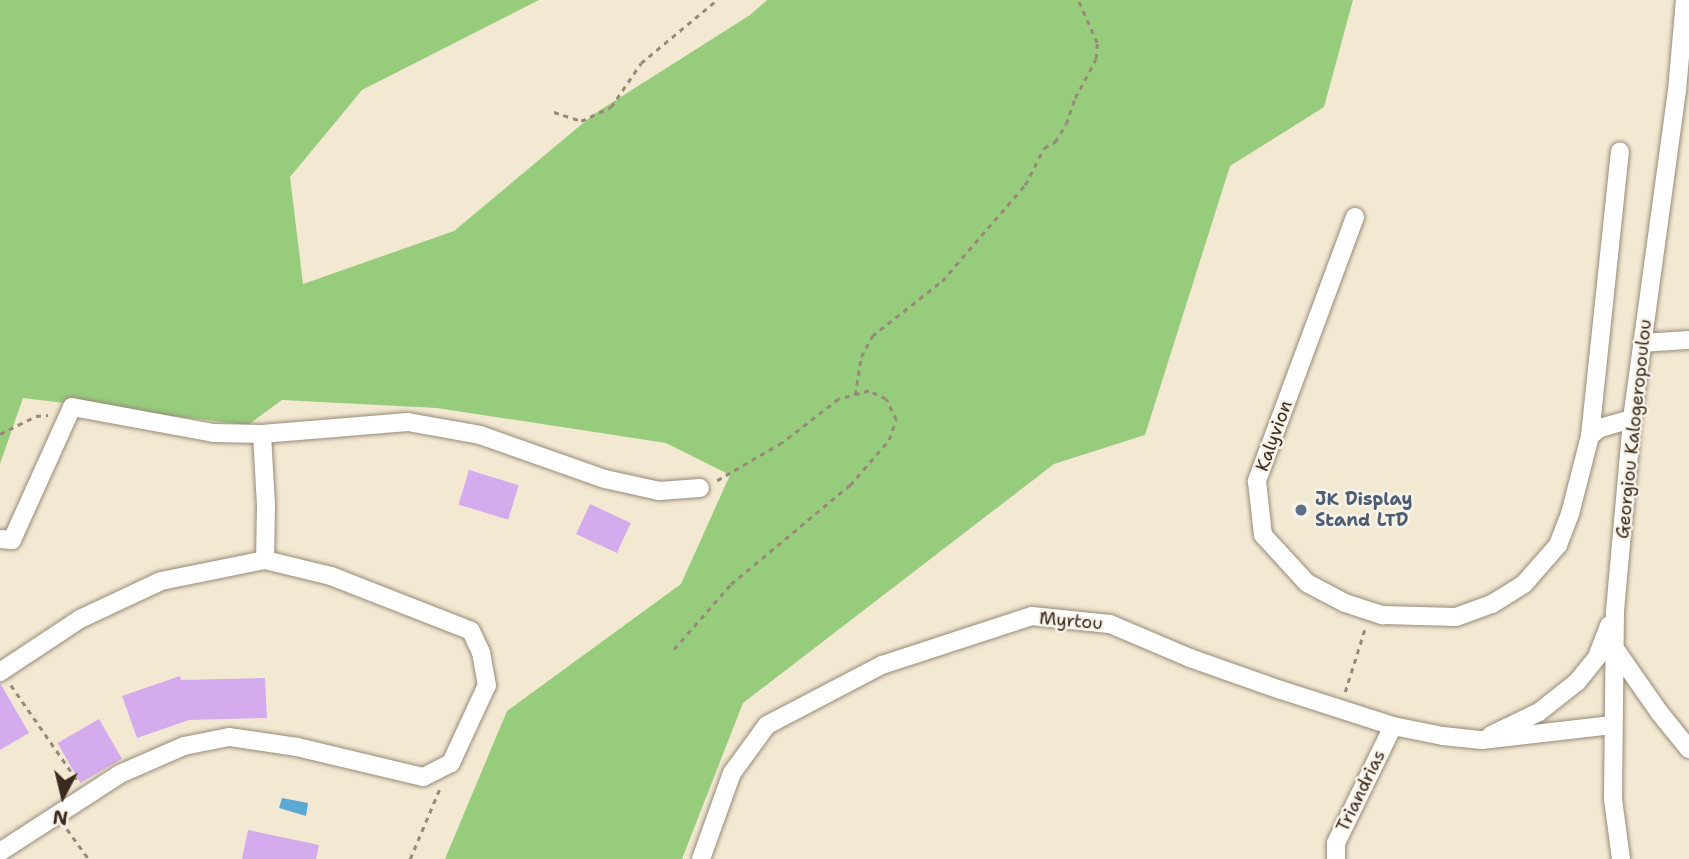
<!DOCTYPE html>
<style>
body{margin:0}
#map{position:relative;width:1689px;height:859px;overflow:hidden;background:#f3e9d3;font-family:"Shantell Sans",sans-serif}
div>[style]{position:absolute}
.green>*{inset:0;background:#97cc7d}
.water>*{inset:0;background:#5ca8d5}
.building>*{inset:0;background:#d4acee;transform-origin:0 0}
.path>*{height:2.5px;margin-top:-1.25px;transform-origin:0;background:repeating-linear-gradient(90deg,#978a78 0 5px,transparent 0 10px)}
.roads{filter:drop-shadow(0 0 2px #978a78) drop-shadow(0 0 2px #978a78)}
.minor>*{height:18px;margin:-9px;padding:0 9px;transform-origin:9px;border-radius:9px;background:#fff}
.dots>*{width:19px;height:19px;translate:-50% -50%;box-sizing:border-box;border:4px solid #f7f3e8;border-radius:50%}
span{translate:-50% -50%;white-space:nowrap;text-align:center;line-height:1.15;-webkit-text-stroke:5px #f7f3e8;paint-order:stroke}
.street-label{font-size:18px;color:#3b2a1e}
.service-label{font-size:18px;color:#4e5e75;font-weight:700}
.left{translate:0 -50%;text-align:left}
.north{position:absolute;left:28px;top:761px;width:70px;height:70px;-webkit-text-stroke:5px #f7f3e8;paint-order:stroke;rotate:187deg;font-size:19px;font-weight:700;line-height:28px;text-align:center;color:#3b2a1e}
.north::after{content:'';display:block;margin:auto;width:24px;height:32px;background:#3b2a1e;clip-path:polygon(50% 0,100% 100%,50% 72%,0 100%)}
</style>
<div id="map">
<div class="green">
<div style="clip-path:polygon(0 0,539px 0,362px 90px,290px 177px,303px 284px,454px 231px,594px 114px,750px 15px,767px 0,1353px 0,1324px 107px,1230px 166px,1145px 435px,1054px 464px,743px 703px,682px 859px,445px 859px,507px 711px,681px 584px,730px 475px,666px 443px,437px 408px,282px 400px,248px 425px,23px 398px,0 464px)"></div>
</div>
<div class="water">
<div style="clip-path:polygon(282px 798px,308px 803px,306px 816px,279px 808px)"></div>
</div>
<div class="building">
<div style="left:469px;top:470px;width:52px;height:36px;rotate:17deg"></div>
<div style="left:590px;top:504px;width:45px;height:33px;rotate:25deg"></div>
<div style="clip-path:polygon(180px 676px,181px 680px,265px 678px,267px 718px,189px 720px,137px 738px,122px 696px)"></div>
<div style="clip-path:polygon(0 683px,29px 733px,0 750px)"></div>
<div style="left:99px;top:719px;width:46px;height:48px;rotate:60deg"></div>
<div style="clip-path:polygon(248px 830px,319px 845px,316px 859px,242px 859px)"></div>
</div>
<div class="path">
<div style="left:554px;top:112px;width:28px;rotate:18deg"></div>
<div style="left:581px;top:121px;width:33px;rotate:-25deg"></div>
<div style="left:611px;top:107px;width:53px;rotate:-55.7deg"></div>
<div style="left:641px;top:63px;width:99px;rotate:-39.7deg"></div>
<div style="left:855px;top:395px;width:38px;rotate:-81deg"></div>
<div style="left:861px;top:357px;width:24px;rotate:-62deg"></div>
<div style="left:872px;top:336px;width:89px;rotate:-38.2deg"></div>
<div style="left:942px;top:281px;width:127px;rotate:-49.2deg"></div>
<div style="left:1025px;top:185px;width:42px;rotate:-62.8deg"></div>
<div style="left:1044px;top:148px;width:13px;rotate:-29deg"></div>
<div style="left:1055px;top:142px;width:21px;rotate:-59deg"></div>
<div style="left:1066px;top:124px;width:28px;rotate:-71deg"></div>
<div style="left:1075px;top:98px;width:44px;rotate:-61.7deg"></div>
<div style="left:1096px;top:59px;width:16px;rotate:-86deg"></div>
<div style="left:1097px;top:43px;width:47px;rotate:-113.8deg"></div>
<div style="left:0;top:434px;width:40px;rotate:-26.6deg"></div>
<div style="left:36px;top:416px;width:12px;rotate:-5deg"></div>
<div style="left:674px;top:649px;width:86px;rotate:-48.8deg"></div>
<div style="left:731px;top:584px;width:155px;rotate:-39.8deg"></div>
<div style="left:850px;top:485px;width:60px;rotate:-49.1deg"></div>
<div style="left:889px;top:440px;width:21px;rotate:-71deg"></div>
<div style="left:896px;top:420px;width:23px;rotate:-115deg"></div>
<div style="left:886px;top:399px;width:19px;rotate:-155deg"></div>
<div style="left:869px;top:391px;width:31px;rotate:165deg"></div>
<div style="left:839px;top:399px;width:72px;rotate:142.3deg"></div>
<div style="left:782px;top:443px;width:75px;rotate:149.7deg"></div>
<div style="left:11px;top:685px;width:116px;rotate:55.2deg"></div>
<div style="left:1345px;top:692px;width:67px;rotate:-72.6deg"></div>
<div style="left:67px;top:829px;width:37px;rotate:54deg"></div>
<div style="left:410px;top:859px;width:77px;rotate:-67.1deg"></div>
</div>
<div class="roads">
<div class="minor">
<div style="left:1355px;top:217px;width:282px;rotate:110.4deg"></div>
<div style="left:1257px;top:481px;width:54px;rotate:83.7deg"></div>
<div style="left:1263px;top:535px;width:65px;rotate:47.5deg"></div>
<div style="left:1307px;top:583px;width:43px;rotate:27.8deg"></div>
<div style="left:1345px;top:603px;width:40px;rotate:18deg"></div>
<div style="left:1383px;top:615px;width:73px;rotate:1.6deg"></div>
<div style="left:1456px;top:617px;width:38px;rotate:-20deg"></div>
<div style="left:1492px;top:604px;width:38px;rotate:-32deg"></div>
<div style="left:1524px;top:584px;width:52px;rotate:-48.9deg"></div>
<div style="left:1558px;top:545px;width:33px;rotate:-69deg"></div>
<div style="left:1570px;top:514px;width:81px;rotate:-75.6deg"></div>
<div style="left:1590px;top:436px;width:13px;rotate:-39deg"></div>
<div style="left:1600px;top:428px;width:33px;rotate:-16deg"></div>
<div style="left:1642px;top:343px;width:47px;rotate:-3.7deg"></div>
<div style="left:262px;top:434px;width:71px;rotate:86.8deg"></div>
<div style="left:266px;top:505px;width:55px;rotate:91deg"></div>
<div style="left:1590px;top:436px;width:286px;rotate:-84deg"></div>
<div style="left:0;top:539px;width:12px;rotate:5deg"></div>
<div style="left:12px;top:540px;width:146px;rotate:-65.7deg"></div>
<div style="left:72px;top:407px;width:144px;rotate:10.4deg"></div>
<div style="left:214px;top:433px;width:48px;rotate:1.2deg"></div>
<div style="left:262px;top:434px;width:146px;rotate:-4.7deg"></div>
<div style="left:408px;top:422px;width:73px;rotate:10.2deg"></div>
<div style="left:480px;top:435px;width:133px;rotate:19.4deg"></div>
<div style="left:605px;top:479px;width:55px;rotate:12.5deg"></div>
<div style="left:659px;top:491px;width:41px;rotate:-4.2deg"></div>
<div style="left:1613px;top:646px;width:80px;rotate:55.1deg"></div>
<div style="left:1659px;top:712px;width:48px;rotate:51deg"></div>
<div style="left:0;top:672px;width:96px;rotate:-33.5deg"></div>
<div style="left:80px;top:619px;width:89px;rotate:-25.1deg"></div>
<div style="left:161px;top:581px;width:106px;rotate:-11.4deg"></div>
<div style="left:265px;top:560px;width:68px;rotate:13.6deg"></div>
<div style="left:331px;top:576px;width:150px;rotate:21.4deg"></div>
<div style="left:471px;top:631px;width:23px;rotate:65deg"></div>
<div style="left:481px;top:652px;width:34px;rotate:80deg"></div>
<div style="left:487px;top:685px;width:86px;rotate:114.8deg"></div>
<div style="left:451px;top:763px;width:31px;rotate:153deg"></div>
<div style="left:423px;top:777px;width:130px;rotate:-166.6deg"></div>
<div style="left:297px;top:747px;width:69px;rotate:-171.6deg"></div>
<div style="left:229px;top:737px;width:46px;rotate:168.7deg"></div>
<div style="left:184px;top:746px;width:70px;rotate:156.4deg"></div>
<div style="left:120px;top:774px;width:143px;rotate:147deg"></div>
<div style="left:1491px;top:735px;width:53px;rotate:-25.6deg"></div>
<div style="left:1539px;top:712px;width:48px;rotate:-38.3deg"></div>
<div style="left:1577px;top:682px;width:32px;rotate:-51deg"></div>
<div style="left:1597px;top:657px;width:34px;rotate:-69deg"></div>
<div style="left:701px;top:859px;width:91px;rotate:-70.2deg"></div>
<div style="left:732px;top:773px;width:59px;rotate:-53.9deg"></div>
<div style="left:767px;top:725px;width:130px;rotate:-27.6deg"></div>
<div style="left:882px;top:665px;width:158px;rotate:-18.1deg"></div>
<div style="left:1032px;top:616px;width:78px;rotate:5.9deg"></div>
<div style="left:1110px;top:624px;width:87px;rotate:23deg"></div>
<div style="left:1190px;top:658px;width:96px;rotate:19.4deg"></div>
<div style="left:1281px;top:690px;width:118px;rotate:17.8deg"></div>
<div style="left:1393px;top:726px;width:51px;rotate:11.3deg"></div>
<div style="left:1443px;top:736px;width:39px;rotate:6deg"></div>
<div style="left:1482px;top:740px;width:131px;rotate:-6.6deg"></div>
<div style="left:1336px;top:859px;width:16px;rotate:-90deg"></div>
<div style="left:1336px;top:843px;width:130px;rotate:-64deg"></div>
<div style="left:1621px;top:859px;width:61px;rotate:-97.6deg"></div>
<div style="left:1613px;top:799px;width:188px;rotate:-89.4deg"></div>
<div style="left:1615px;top:611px;width:193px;rotate:-84.9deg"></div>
<div style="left:1632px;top:419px;width:331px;rotate:-82.2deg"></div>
<div style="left:1677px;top:91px;width:91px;rotate:-85deg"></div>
</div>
</div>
<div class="dots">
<div style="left:1301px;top:510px;background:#5c6f8a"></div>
</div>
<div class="street-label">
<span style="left:1634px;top:429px;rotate:-84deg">Georgiou Kalogeropoulou</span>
<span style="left:1274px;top:436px;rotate:-70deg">Kalyvion</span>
<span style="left:1071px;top:621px;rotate:5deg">Myrtou</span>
<span style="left:1361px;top:791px;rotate:-64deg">Triandrias</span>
</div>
<div class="service-label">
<span class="left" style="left:1315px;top:510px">JK Display<br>Stand LTD</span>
</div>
<div class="north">N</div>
</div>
